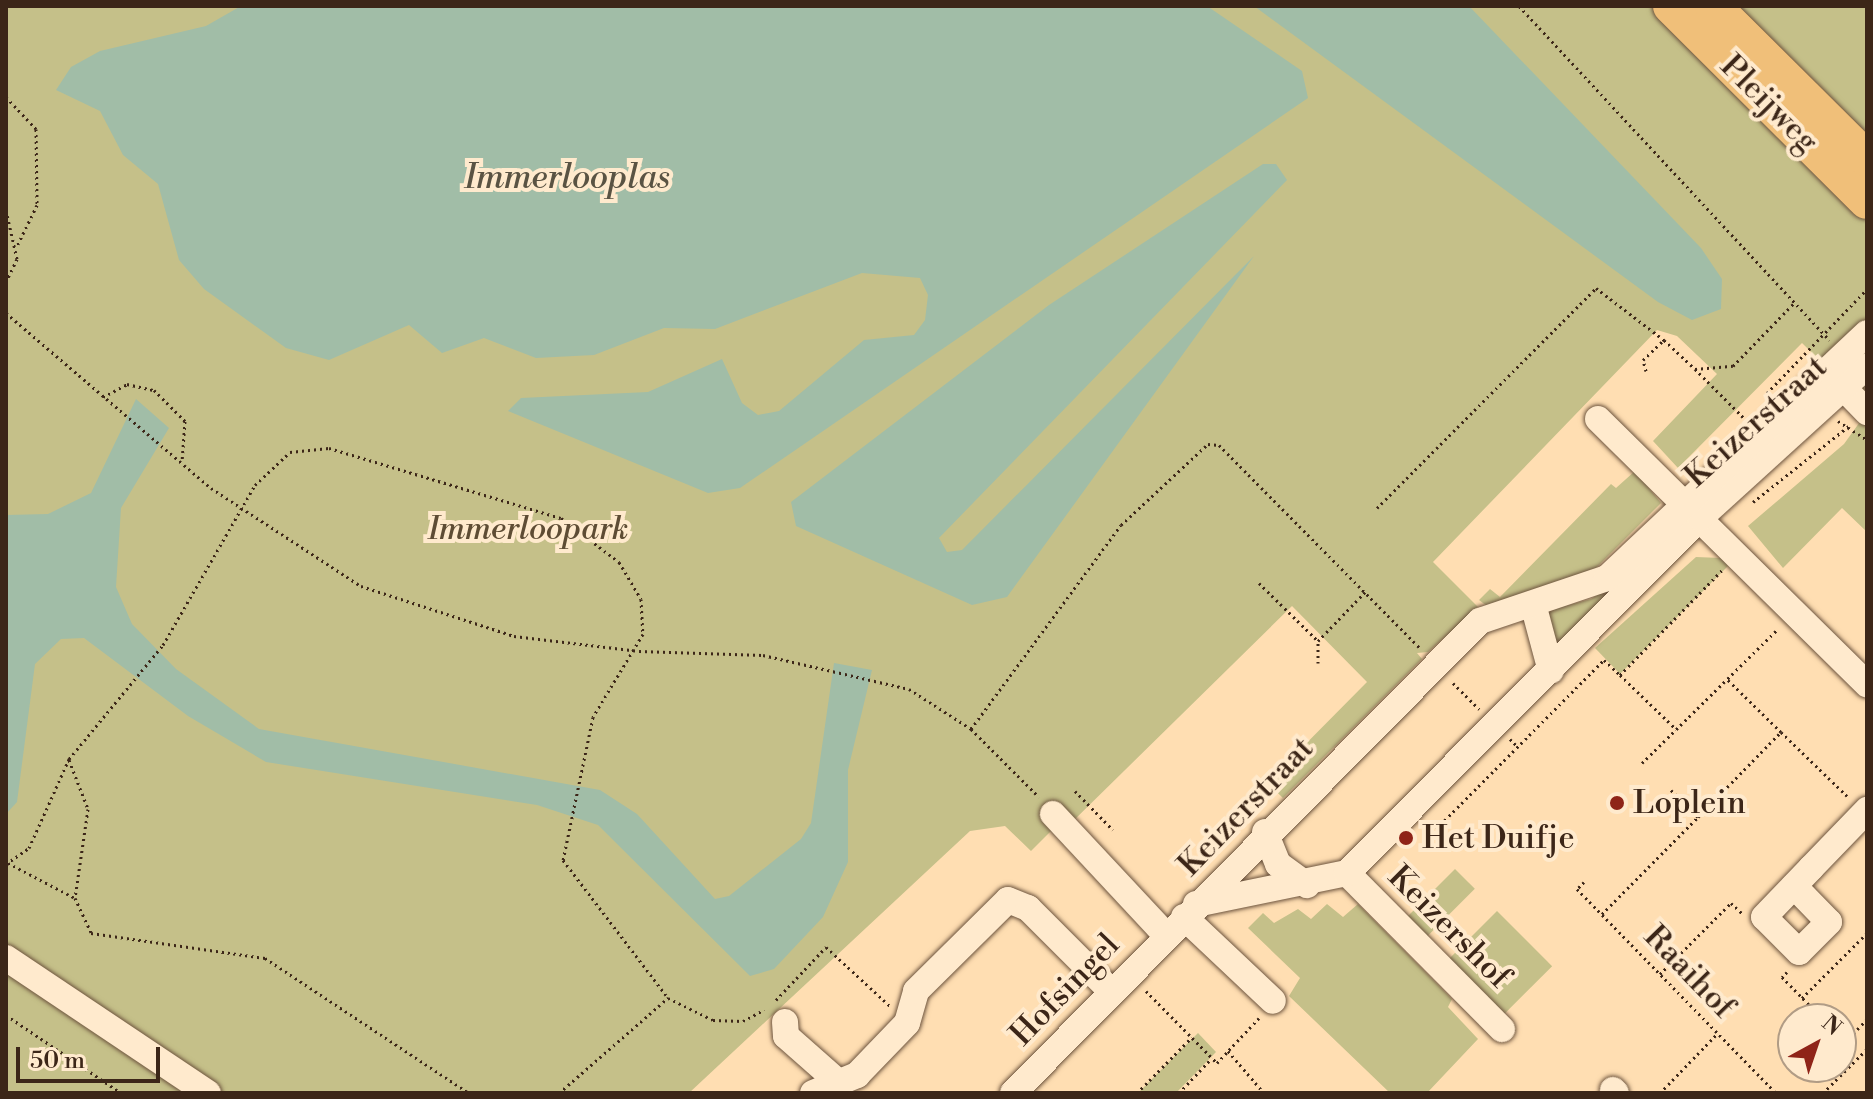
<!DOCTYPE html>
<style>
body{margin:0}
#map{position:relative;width:1873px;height:1099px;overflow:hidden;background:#ffdeb2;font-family:"Libre Bodoni",serif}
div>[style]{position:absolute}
.green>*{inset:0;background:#c5c089;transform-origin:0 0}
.water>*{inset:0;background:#a1bda7}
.path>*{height:3px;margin-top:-1.5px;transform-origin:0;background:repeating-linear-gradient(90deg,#3c2618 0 2px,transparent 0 6px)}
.roads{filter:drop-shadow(0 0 2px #6d543e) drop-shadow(0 0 2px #6d543e)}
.minor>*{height:26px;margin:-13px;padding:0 13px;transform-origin:13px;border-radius:13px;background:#ffeacd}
.highway>*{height:36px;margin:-18px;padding:0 18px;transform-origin:18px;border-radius:18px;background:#f0bf79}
.dots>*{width:22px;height:22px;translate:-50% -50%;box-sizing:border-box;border:4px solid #ffeacd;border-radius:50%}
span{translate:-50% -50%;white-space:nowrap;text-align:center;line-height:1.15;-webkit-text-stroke:8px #ffeacd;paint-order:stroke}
.street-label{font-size:32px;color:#3c2618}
.park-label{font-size:32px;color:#5e4c34;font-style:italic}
.poi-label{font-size:32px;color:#3c2618}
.left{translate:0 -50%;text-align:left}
.water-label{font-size:34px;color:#5a5343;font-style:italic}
.frame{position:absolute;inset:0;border:8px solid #3c2618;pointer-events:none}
.north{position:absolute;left:1777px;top:1003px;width:80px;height:80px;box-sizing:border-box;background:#ffeacd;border:2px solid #b19c85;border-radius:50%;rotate:40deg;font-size:22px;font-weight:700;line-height:32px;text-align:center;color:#3c2618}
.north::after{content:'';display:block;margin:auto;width:28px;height:36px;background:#8f2418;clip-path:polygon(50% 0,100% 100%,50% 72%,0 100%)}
.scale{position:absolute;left:16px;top:1047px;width:144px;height:36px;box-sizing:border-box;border:4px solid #3c2618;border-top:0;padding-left:10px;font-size:24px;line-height:28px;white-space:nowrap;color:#3c2618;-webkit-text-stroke:6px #ffeacd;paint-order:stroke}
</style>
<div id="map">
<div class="green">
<div style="clip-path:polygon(6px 6px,1867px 6px,1867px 407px,1802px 343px,1678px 468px,1653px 441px,1717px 374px,1677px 336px,1657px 330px,1433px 562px,1478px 607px,1428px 652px,1417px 653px,1422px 659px,1283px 798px,1267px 783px,1367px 682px,1292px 606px,1068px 826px,1052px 830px,1031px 851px,1005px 826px,970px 831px,689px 1093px,217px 1093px,6px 952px)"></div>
<div style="clip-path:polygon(1867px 412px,1867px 532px,1842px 508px,1783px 568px,1748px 526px,1844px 444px)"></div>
<div style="clip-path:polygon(1635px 471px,1661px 503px,1587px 577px,1487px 606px,1479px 600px,1490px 589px,1500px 597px,1611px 484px,1616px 488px)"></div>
<div style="clip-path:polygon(1696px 557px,1721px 558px,1728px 566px,1620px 674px,1595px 648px)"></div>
<div style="clip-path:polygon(1617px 582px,1559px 650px,1547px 611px,1591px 599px)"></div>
<div style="left:1455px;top:869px;width:28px;height:76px;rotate:45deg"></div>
<div style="clip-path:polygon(1327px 904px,1343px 917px,1358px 904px,1452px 999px,1448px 1007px,1478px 1039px,1427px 1093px,1390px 1093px,1289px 996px,1300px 978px,1248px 928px,1263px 913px,1274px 923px,1298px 909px,1311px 919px)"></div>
<div style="left:1497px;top:911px;width:78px;height:75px;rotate:45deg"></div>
<div style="clip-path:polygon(6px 970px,191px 1093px,6px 1093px)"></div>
<div style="clip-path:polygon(1198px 1033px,1216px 1052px,1176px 1093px,1138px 1093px)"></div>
</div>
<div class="water">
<div style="clip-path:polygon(241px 6px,1207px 6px,1302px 71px,1308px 98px,740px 488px,708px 493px,508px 411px,521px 398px,648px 392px,722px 359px,742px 403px,758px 415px,779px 411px,864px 340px,914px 335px,925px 320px,928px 295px,920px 278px,862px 273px,715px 329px,664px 328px,594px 355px,536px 358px,484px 338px,442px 353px,409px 325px,329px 360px,286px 348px,204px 289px,179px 260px,158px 184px,123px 155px,100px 111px,56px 90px,71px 67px,100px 51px,206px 26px)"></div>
<div style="clip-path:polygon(1254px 6px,1469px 6px,1701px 248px,1722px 279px,1721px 309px,1692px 320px,1658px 302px)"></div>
<div style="clip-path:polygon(1263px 164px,1276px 164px,1287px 180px,939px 538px,947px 552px,962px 550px,1254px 256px,1007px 597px,972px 605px,796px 526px,791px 502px,1049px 305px)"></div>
<div style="clip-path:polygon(136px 399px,169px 428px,121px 508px,116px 587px,132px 624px,176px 669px,259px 729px,600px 790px,637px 814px,715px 899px,729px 896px,801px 839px,811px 823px,834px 663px,872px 670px,848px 770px,848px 862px,823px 917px,774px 969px,750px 976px,598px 825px,537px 805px,266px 762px,188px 716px,84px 638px,61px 639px,35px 664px,17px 802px,6px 814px,6px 515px,48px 514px,91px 493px)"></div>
</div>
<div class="path">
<div style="left:1519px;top:6px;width:456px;rotate:47.1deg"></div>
<div style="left:6px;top:97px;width:44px;rotate:46.8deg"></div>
<div style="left:36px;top:129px;width:76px;rotate:89.2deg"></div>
<div style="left:37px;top:205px;width:46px;rotate:116deg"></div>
<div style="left:6px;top:210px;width:50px;rotate:77.3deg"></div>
<div style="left:17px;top:259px;width:25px;rotate:116deg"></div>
<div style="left:6px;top:313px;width:270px;rotate:40.5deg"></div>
<div style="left:211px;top:488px;width:179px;rotate:33.2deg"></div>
<div style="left:361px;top:586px;width:161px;rotate:18.1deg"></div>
<div style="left:514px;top:636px;width:126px;rotate:6.8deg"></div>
<div style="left:639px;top:651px;width:124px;rotate:1.8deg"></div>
<div style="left:763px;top:655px;width:150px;rotate:13.1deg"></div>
<div style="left:909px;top:689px;width:74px;rotate:32.8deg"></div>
<div style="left:971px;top:729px;width:96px;rotate:45deg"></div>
<div style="left:1695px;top:369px;width:68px;rotate:45deg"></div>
<div style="left:1646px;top:371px;width:11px;rotate:-105deg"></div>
<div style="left:1643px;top:360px;width:29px;rotate:-44deg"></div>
<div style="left:1664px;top:340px;width:42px;rotate:43.1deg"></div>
<div style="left:1695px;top:369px;width:38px;rotate:-5deg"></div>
<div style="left:1733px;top:366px;width:88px;rotate:-45.9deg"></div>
<div style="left:1767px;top:393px;width:144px;rotate:-46.1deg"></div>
<div style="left:103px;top:397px;width:27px;rotate:-28deg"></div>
<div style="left:127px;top:384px;width:28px;rotate:13deg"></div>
<div style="left:154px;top:390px;width:44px;rotate:45deg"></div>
<div style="left:185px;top:421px;width:41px;rotate:94.2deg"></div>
<div style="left:1838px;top:421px;width:35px;rotate:33deg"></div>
<div style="left:1753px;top:502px;width:124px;rotate:-38.4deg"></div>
<div style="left:1377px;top:508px;width:310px;rotate:-45.1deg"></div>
<div style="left:1596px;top:288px;width:86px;rotate:37.4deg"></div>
<div style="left:1259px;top:583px;width:83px;rotate:44.5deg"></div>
<div style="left:1318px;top:641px;width:68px;rotate:-46.2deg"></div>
<div style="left:1318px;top:663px;width:22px;rotate:-90deg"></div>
<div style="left:1620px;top:675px;width:78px;rotate:44deg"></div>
<div style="left:1453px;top:683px;width:37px;rotate:45deg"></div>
<div style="left:971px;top:729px;width:253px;rotate:-53.7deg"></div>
<div style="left:1121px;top:525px;width:119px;rotate:-43deg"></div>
<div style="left:1208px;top:444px;width:11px;rotate:5deg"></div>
<div style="left:1219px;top:445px;width:286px;rotate:45.3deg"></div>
<div style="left:1781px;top:732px;width:92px;rotate:44.1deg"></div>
<div style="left:1510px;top:739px;width:11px;rotate:45deg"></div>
<div style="left:69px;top:760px;width:53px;rotate:68.8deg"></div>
<div style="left:88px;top:809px;width:90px;rotate:98.3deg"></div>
<div style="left:75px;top:898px;width:38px;rotate:65deg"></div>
<div style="left:91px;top:933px;width:176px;rotate:8.2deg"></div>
<div style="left:265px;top:958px;width:245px;rotate:33.5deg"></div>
<div style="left:1642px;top:763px;width:191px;rotate:-44.6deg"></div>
<div style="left:1671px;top:790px;width:38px;rotate:45deg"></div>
<div style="left:1698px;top:817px;width:119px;rotate:-45.7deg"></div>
<div style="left:1781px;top:732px;width:76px;rotate:-135.5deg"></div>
<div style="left:1075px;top:791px;width:54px;rotate:45.7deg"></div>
<div style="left:1432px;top:833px;width:244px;rotate:-45.2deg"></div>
<div style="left:1604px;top:660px;width:22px;rotate:43deg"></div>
<div style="left:1620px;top:675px;width:146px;rotate:-45.8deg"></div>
<div style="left:8px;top:863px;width:76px;rotate:27.6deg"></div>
<div style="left:6px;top:864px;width:28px;rotate:-35deg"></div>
<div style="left:29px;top:848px;width:98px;rotate:-65.8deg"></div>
<div style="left:69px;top:759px;width:148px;rotate:-50.5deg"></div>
<div style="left:163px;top:645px;width:185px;rotate:-60.1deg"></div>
<div style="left:255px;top:485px;width:48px;rotate:-43.3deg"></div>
<div style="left:290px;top:452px;width:39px;rotate:-6deg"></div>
<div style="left:329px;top:448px;width:242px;rotate:16.8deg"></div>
<div style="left:561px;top:518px;width:73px;rotate:37.2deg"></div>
<div style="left:619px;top:562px;width:43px;rotate:59.3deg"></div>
<div style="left:641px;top:599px;width:35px;rotate:87deg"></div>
<div style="left:643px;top:634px;width:97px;rotate:121.1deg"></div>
<div style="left:593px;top:717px;width:146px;rotate:101.8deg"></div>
<div style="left:563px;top:860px;width:173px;rotate:52.7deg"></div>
<div style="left:668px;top:998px;width:50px;rotate:26.1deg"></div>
<div style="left:713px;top:1020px;width:30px;rotate:2deg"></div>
<div style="left:743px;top:1021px;width:24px;rotate:-28deg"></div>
<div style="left:1584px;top:882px;width:10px;rotate:135deg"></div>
<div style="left:1577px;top:889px;width:285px;rotate:45.7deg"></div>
<div style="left:1602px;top:914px;width:136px;rotate:-45.3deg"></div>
<div style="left:1787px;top:972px;width:7px;rotate:135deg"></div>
<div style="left:1782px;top:977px;width:59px;rotate:45.7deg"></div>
<div style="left:1660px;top:974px;width:100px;rotate:-45deg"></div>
<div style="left:1731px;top:903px;width:16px;rotate:43deg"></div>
<div style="left:1146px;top:991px;width:101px;rotate:45.4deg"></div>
<div style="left:1217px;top:1063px;width:16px;rotate:-47deg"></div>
<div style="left:1802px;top:998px;width:92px;rotate:-45deg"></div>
<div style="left:776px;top:1000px;width:73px;rotate:-46.7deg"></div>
<div style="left:826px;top:947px;width:87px;rotate:42.7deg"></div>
<div style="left:6px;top:1015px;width:139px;rotate:34.1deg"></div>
<div style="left:1259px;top:1018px;width:45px;rotate:133.2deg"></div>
<div style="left:1228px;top:1051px;width:55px;rotate:49.4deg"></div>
<div style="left:1841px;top:1037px;width:6px;rotate:51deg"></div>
<div style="left:1845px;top:1042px;width:32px;rotate:-46deg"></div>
<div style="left:559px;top:1093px;width:145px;rotate:-41.1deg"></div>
<div style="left:1137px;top:1093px;width:78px;rotate:-45.5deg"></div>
<div style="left:1179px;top:1093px;width:48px;rotate:-46.7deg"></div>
<div style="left:1660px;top:1093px;width:83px;rotate:-46deg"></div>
<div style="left:1823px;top:1093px;width:62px;rotate:-45deg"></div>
</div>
<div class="roads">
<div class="minor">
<div style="left:1833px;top:377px;width:49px;rotate:45.8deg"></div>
<div style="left:1598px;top:419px;width:378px;rotate:44.6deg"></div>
<div style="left:1533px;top:604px;width:69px;rotate:75deg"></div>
<div style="left:1053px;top:814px;width:166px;rotate:47deg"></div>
<div style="left:1265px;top:832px;width:35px;rotate:68deg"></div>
<div style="left:1278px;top:864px;width:36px;rotate:36deg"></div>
<div style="left:1347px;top:873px;width:220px;rotate:45.2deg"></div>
<div style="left:1794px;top:886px;width:50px;rotate:45.8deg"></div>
<div style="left:1829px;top:922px;width:42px;rotate:135deg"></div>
<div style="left:1799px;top:952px;width:49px;rotate:-135deg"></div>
<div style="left:1764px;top:917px;width:68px;rotate:-46.2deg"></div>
<div style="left:1811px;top:868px;width:81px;rotate:-46deg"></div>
<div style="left:1196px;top:904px;width:154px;rotate:-11.6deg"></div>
<div style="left:1347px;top:873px;width:501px;rotate:-45.16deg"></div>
<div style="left:1700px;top:518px;width:226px;rotate:-42.3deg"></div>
<div style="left:1184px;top:917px;width:122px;rotate:43.3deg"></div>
<div style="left:6px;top:958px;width:243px;rotate:33.8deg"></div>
<div style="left:785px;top:1022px;width:14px;rotate:86deg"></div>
<div style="left:786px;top:1036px;width:68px;rotate:41.4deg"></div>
<div style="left:1613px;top:1090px;width:4px;rotate:45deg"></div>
<div style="left:813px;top:1093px;width:48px;rotate:-22.2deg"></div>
<div style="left:857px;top:1075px;width:72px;rotate:-46.1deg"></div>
<div style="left:907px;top:1023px;width:33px;rotate:-74deg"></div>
<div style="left:916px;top:991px;width:129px;rotate:-44.7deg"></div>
<div style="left:1008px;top:900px;width:22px;rotate:22deg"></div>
<div style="left:1028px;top:908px;width:119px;rotate:45deg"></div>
<div style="left:1013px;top:1093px;width:664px;rotate:-45.31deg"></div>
<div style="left:1480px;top:621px;width:134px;rotate:-18.7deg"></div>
<div style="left:1607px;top:578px;width:357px;rotate:-43.3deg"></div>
</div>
<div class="highway">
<div style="left:1671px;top:6px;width:276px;rotate:44.9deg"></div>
<div style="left:1713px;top:6px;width:217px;rotate:44.8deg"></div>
</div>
</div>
<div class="dots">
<div style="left:1617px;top:803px;background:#8f2418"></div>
<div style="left:1406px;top:838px;background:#8f2418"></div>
</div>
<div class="street-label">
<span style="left:1769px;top:104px;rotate:45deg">Pleijweg</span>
<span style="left:1756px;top:422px;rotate:-42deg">Keizerstraat</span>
<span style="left:1246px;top:807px;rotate:-46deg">Keizerstraat</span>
<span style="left:1449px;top:927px;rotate:45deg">Keizershof</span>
<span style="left:1689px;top:972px;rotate:46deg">Raaihof</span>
<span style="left:1065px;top:990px;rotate:-46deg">Hofsingel</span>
</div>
<div class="park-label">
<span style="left:528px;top:529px">Immerloopark</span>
</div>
<div class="poi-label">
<span class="left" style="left:1633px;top:803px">Loplein</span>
<span class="left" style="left:1422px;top:838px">Het Duifje</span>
</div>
<div class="water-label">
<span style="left:567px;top:179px">Immerlooplas</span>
</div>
<div class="frame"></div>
<div class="north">N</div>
<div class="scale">50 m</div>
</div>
